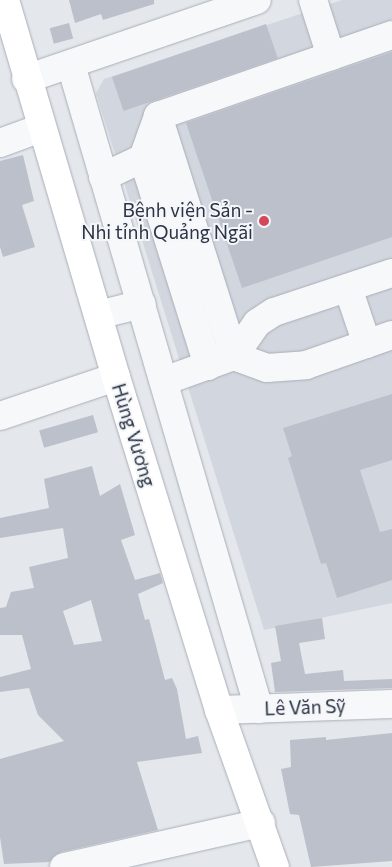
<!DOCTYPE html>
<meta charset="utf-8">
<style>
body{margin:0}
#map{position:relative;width:392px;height:867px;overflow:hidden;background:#e4e7ec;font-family:Commissioner,sans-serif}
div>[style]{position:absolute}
.built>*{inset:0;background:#d2d6de}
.building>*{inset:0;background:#bbc0ca;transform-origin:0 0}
.roads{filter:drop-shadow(0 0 1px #a9aeb7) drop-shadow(0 0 1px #a9aeb7)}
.minor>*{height:28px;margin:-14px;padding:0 14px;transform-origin:14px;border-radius:14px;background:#f7f8fa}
.major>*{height:28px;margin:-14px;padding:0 14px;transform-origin:14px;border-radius:14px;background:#fff}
.dots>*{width:14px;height:14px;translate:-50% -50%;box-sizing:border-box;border:2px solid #f4f6f9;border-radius:50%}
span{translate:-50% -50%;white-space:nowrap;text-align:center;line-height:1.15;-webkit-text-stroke:4px #f4f6f9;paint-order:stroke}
.poi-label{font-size:19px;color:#2b3445}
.right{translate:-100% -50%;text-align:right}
.street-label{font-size:19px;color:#2b3445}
</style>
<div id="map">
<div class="built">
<div style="clip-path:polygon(342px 0,392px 0,392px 603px,264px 630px,96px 93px,104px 79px)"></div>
</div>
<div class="building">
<div style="clip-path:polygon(69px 0,154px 0,154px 4px,103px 20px,101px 14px,75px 23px)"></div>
<div style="left:69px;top:23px;width:16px;height:20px;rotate:75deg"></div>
<div style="left:266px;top:24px;width:36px;height:163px;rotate:71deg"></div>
<div style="clip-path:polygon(392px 52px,392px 237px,242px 288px,186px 123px)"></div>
<div style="clip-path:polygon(23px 155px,34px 201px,22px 205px,35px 247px,3px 257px,0 247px,0 161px)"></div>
<div style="clip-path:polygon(392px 394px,392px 460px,360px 470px,380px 532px,392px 529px,392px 580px,337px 598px,326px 563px,321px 564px,288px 458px,292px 456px,283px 428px)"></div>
<div style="left:93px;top:415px;width:18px;height:56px;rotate:74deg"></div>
<div style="clip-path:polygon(evenodd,92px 466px,100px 496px,120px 484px,135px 535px,121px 540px,135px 580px,160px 573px,163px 583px,138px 594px,145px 620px,149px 619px,165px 680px,172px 678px,177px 689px,186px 739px,198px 736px,202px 753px,137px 762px,158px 830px,61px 852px,49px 862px,4px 864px,0 837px,0 759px,64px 741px,38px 715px,29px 688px,0 692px,0 677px,31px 669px,22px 635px,0 635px,0 608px,6px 607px,11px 592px,34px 588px,29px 567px,68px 558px,63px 528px,0 538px,0 518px,49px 508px,44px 479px,92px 466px,91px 600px,102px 641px,74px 645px,63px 611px,91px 600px)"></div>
<div style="clip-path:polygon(322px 618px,325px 639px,299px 643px,305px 674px,343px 670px,344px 681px,392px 679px,392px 688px,275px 692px,271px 663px,281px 661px,275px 626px)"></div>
<div style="clip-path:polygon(392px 733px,392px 861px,311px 867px,299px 815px,290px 814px,281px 769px,291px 767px,290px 740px,326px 737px,326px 740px)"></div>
</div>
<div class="roads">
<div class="minor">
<div style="left:313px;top:0;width:59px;rotate:72.2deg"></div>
<div style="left:71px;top:65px;width:671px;rotate:73.73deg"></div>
<div style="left:26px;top:79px;width:244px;rotate:-18.9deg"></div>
<div style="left:158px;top:116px;width:252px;rotate:72.4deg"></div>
<div style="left:0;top:143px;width:44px;rotate:-20.1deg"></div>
<div style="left:143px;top:158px;width:218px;rotate:72.6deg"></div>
<div style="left:103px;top:177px;width:44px;rotate:-25.4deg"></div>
<div style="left:143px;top:158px;width:45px;rotate:-70.3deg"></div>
<div style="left:158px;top:116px;width:248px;rotate:-19.1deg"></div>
<div style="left:348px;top:288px;width:59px;rotate:71.3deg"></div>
<div style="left:98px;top:315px;width:45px;rotate:-14deg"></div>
<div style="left:234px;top:356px;width:35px;rotate:20deg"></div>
<div style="left:267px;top:368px;width:39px;rotate:-4deg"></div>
<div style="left:306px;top:365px;width:91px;rotate:-19.2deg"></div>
<div style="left:164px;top:381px;width:74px;rotate:-19.7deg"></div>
<div style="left:234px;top:356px;width:40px;rotate:-55.1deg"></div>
<div style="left:257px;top:323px;width:20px;rotate:-33deg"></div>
<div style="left:274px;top:312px;width:124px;rotate:-18.3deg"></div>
<div style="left:0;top:416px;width:122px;rotate:-18.6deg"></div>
<div style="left:219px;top:710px;width:173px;rotate:-2deg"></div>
<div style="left:64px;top:867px;width:202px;rotate:-12.6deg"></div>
</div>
<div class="major">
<div style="left:5px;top:0;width:393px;rotate:73.6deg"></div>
<div style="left:116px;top:377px;width:349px;rotate:72.8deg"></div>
<div style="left:219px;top:710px;width:167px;rotate:70.4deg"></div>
</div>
</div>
<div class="dots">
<div style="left:264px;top:221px;background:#d1495b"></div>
</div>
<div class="poi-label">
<span class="right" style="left:253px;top:221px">Bệnh viện Sản -<br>Nhi tỉnh Quảng Ngãi</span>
</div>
<div class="street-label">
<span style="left:134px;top:435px;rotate:73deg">Hùng Vương</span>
<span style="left:305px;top:707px;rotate:-2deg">Lê Văn Sỹ</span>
</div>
</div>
